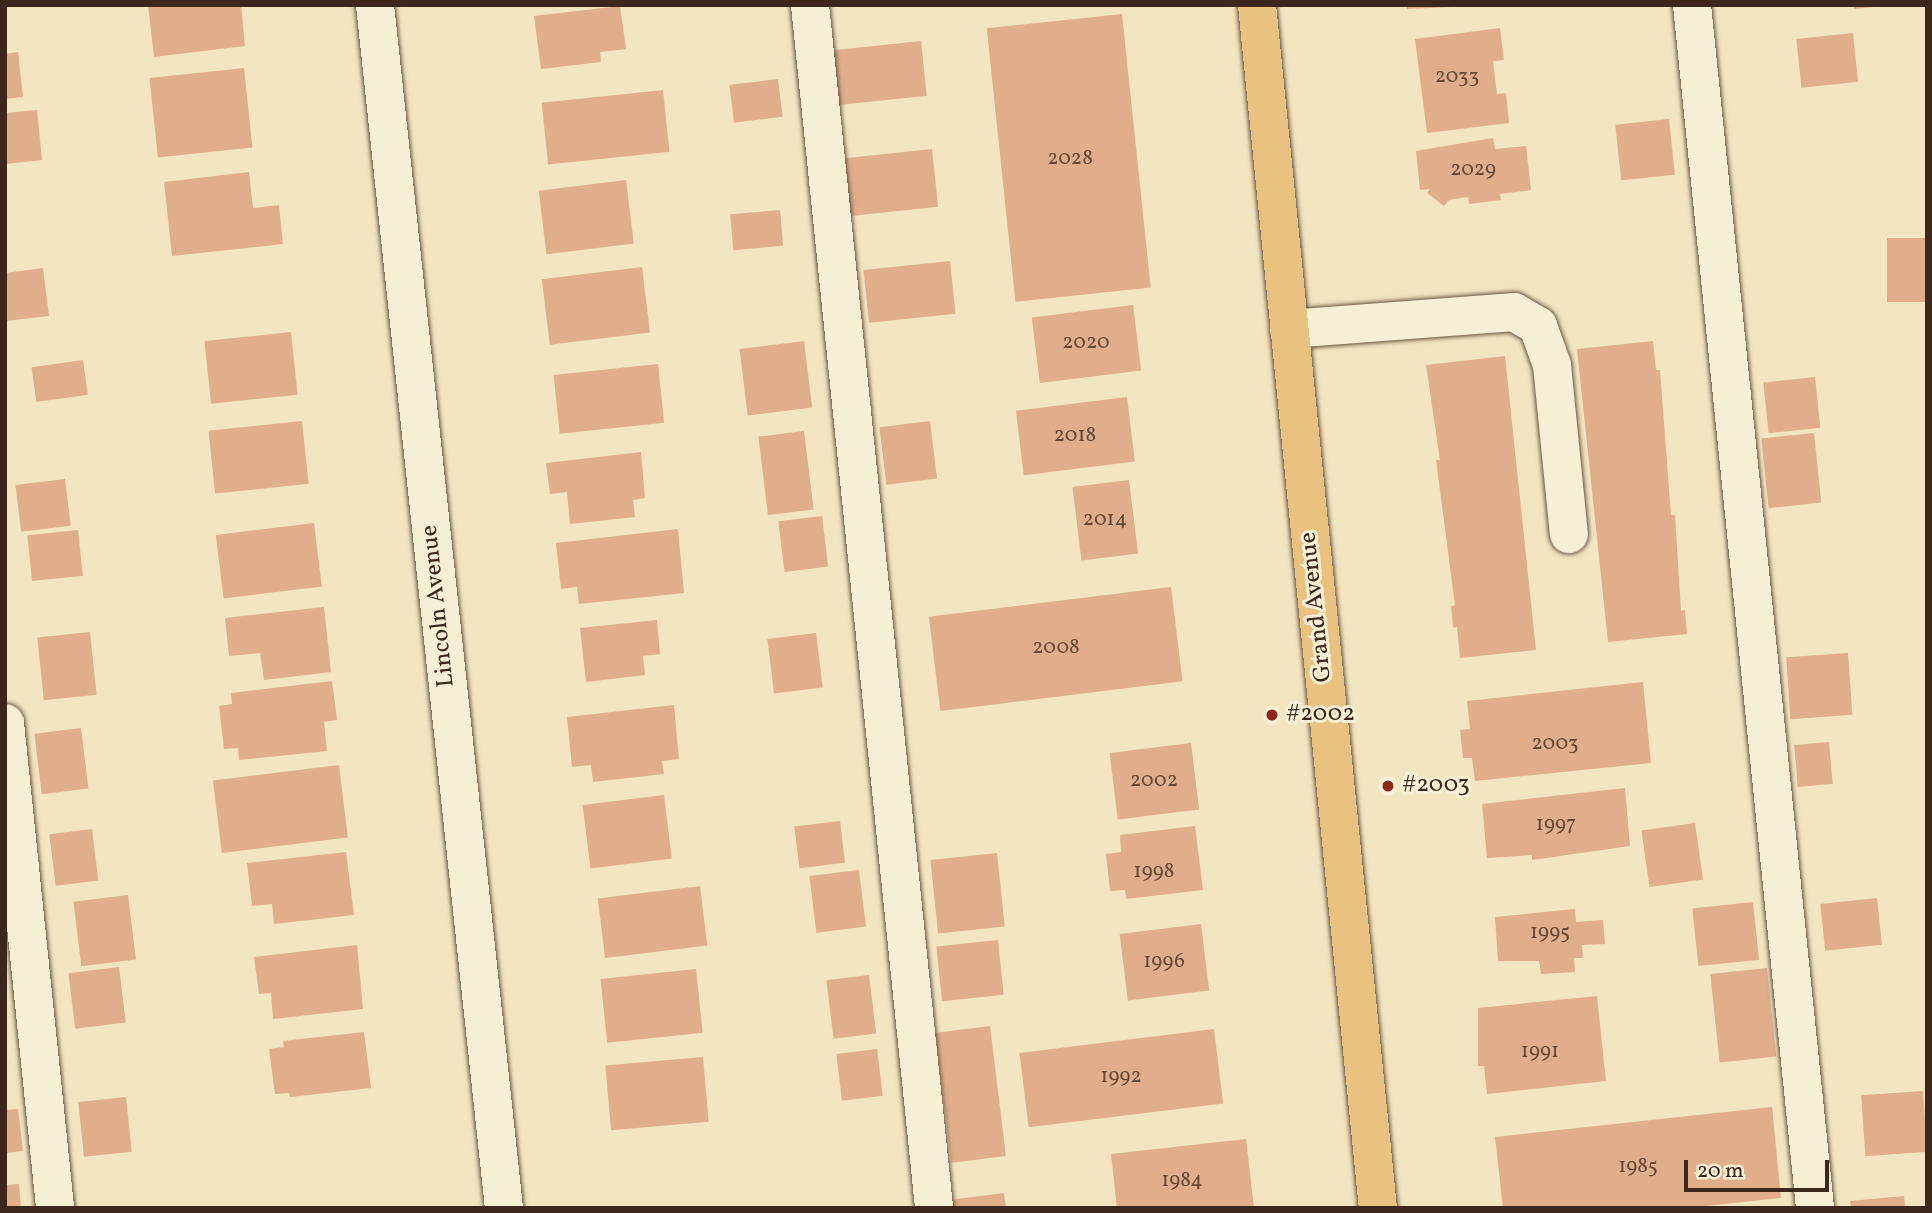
<!DOCTYPE html>
<style>
body{margin:0}
#map{position:relative;width:1932px;height:1213px;overflow:hidden;background:#f2e5c0;font-family:Vollkorn,serif}
div>[style]{position:absolute}
.building>*{inset:0;background:#e0ae8b;transform-origin:0 0}
.roads{filter:drop-shadow(0 0 2px #6a5644) drop-shadow(0 0 2px #6a5644)}
.minor>*{height:38px;margin:-19px;padding:0 19px;transform-origin:19px;border-radius:19px;background:#f7eed6}
.major>*{height:38px;margin:-19px;padding:0 19px;transform-origin:19px;border-radius:19px;background:#e9c280}
.dots>*{width:19px;height:19px;translate:-50% -50%;box-sizing:border-box;border:4px solid #f7eed6;border-radius:50%}
span{translate:-50% -50%;white-space:nowrap;text-align:center;line-height:1.15;-webkit-text-stroke:6px #f7eed6;paint-order:stroke}
.number-label{font-size:21px;color:#664837}
.number-label span{-webkit-text-stroke-width:0}
.street-label{font-size:24px;color:#3d261b}
.poi-label{font-size:24px;color:#3d261b}
.left{translate:0 -50%;text-align:left}
.frame{position:absolute;inset:0;border:7px solid #3d261b;pointer-events:none}
.scale{position:absolute;left:1684px;top:1160px;width:145px;height:32px;box-sizing:border-box;border:4px solid #3d261b;border-top:0;padding-left:9px;font-size:21px;line-height:24px;white-space:nowrap;color:#3d261b;-webkit-text-stroke:5px #f7eed6;paint-order:stroke}
</style>
<div id="map">
<div class="building">
<div style="clip-path:polygon(148px 5px,241px 5px,245px 46px,154px 57px)"></div>
<div style="clip-path:polygon(1407px 5px,1452px 5px,1452px 7px,1407px 9px)"></div>
<div style="clip-path:polygon(1854px 5px,1874px 5px,1874px 7px,1854px 9px)"></div>
<div style="clip-path:polygon(620px 6px,626px 49px,600px 52px,601px 62px,541px 69px,534px 16px)"></div>
<div style="left:1122px;top:14px;width:275px;height:136px;rotate:84deg"></div>
<div style="clip-path:polygon(1500px 28px,1504px 60px,1493px 61px,1497px 94px,1506px 93px,1509px 123px,1427px 133px,1415px 39px)"></div>
<div style="left:1853px;top:33px;width:49px;height:57px;rotate:84deg"></div>
<div style="left:921px;top:41px;width:55px;height:88px;rotate:84deg"></div>
<div style="clip-path:polygon(18px 52px,23px 97px,5px 99px,5px 54px)"></div>
<div style="left:244px;top:68px;width:80px;height:95px;rotate:84deg"></div>
<div style="left:778px;top:79px;width:38px;height:49px;rotate:83deg"></div>
<div style="left:663px;top:90px;width:62px;height:122px;rotate:84deg"></div>
<div style="clip-path:polygon(37px 110px,42px 160px,5px 164px,5px 113px)"></div>
<div style="left:1669px;top:119px;width:56px;height:54px;rotate:84deg"></div>
<div style="clip-path:polygon(1493px 138px,1495px 149px,1526px 146px,1531px 190px,1500px 194px,1501px 200px,1469px 204px,1468px 197px,1449px 200px,1444px 206px,1427px 193px,1430px 189px,1420px 190px,1416px 151px)"></div>
<div style="left:932px;top:149px;width:58px;height:88px;rotate:84deg"></div>
<div style="clip-path:polygon(249px 172px,253px 208px,279px 205px,283px 244px,172px 256px,164px 182px)"></div>
<div style="left:626px;top:180px;width:64px;height:88px;rotate:83deg"></div>
<div style="left:780px;top:210px;width:36px;height:50px;rotate:85deg"></div>
<div style="left:1927px;top:238px;width:64px;height:40px;rotate:90deg"></div>
<div style="left:950px;top:261px;width:53px;height:87px;rotate:84deg"></div>
<div style="left:642px;top:267px;width:66px;height:101px;rotate:83deg"></div>
<div style="clip-path:polygon(43px 268px,49px 316px,5px 321px,5px 273px)"></div>
<div style="left:1133px;top:305px;width:66px;height:102px;rotate:83deg"></div>
<div style="left:291px;top:332px;width:63px;height:87px;rotate:84deg"></div>
<div style="left:804px;top:341px;width:67px;height:65px;rotate:83deg"></div>
<div style="clip-path:polygon(1653px 341px,1656px 370px,1660px 370px,1671px 515px,1675px 515px,1681px 611px,1685px 610px,1687px 634px,1608px 642px,1577px 349px)"></div>
<div style="clip-path:polygon(1505px 356px,1536px 650px,1460px 658px,1457px 627px,1453px 628px,1451px 606px,1455px 605px,1436px 460px,1440px 460px,1426px 365px)"></div>
<div style="left:83px;top:360px;width:35px;height:52px;rotate:82deg"></div>
<div style="left:658px;top:364px;width:59px;height:105px;rotate:84deg"></div>
<div style="left:1815px;top:377px;width:51px;height:52px;rotate:84deg"></div>
<div style="left:1127px;top:397px;width:65px;height:112px;rotate:83deg"></div>
<div style="left:302px;top:421px;width:63px;height:94px;rotate:84deg"></div>
<div style="left:930px;top:421px;width:58px;height:51px;rotate:83deg"></div>
<div style="left:804px;top:431px;width:79px;height:46px;rotate:83deg"></div>
<div style="left:1814px;top:433px;width:70px;height:53px;rotate:84deg"></div>
<div style="clip-path:polygon(641px 452px,645px 498px,633px 500px,635px 517px,570px 524px,567px 492px,550px 494px,546px 463px)"></div>
<div style="left:65px;top:479px;width:47px;height:50px;rotate:83deg"></div>
<div style="left:1129px;top:480px;width:74px;height:57px;rotate:83deg"></div>
<div style="left:822px;top:516px;width:51px;height:44px;rotate:83deg"></div>
<div style="left:314px;top:523px;width:64px;height:99px;rotate:83deg"></div>
<div style="clip-path:polygon(678px 529px,684px 593px,579px 604px,577px 587px,561px 589px,556px 543px)"></div>
<div style="left:78px;top:530px;width:46px;height:51px;rotate:84deg"></div>
<div style="left:1171px;top:587px;width:95px;height:244px;rotate:83deg"></div>
<div style="clip-path:polygon(324px 607px,331px 672px,264px 680px,260px 653px,229px 656px,225px 618px)"></div>
<div style="clip-path:polygon(657px 620px,660px 654px,643px 656px,645px 675px,586px 682px,580px 628px)"></div>
<div style="left:90px;top:632px;width:63px;height:53px;rotate:84deg"></div>
<div style="left:816px;top:633px;width:55px;height:49px;rotate:83deg"></div>
<div style="left:1848px;top:653px;width:62px;height:62px;rotate:86deg"></div>
<div style="clip-path:polygon(332px 681px,337px 720px,324px 722px,327px 751px,239px 760px,238px 748px,224px 749px,219px 706px,232px 704px,231px 693px)"></div>
<div style="clip-path:polygon(1643px 682px,1651px 763px,1475px 781px,1472px 758px,1463px 758px,1460px 730px,1470px 729px,1467px 701px)"></div>
<div style="clip-path:polygon(674px 705px,679px 759px,662px 761px,664px 774px,593px 782px,591px 765px,572px 767px,567px 717px)"></div>
<div style="left:81px;top:728px;width:61px;height:47px;rotate:83deg"></div>
<div style="left:1829px;top:742px;width:42px;height:35px;rotate:85deg"></div>
<div style="left:1191px;top:743px;width:67px;height:82px;rotate:83deg"></div>
<div style="left:339px;top:765px;width:73px;height:127px;rotate:83deg"></div>
<div style="clip-path:polygon(1625px 788px,1630px 846px,1532px 860px,1532px 855px,1487px 858px,1482px 804px)"></div>
<div style="left:664px;top:795px;width:64px;height:82px;rotate:83deg"></div>
<div style="left:840px;top:821px;width:42px;height:46px;rotate:83deg"></div>
<div style="left:1695px;top:823px;width:57px;height:54px;rotate:82deg"></div>
<div style="clip-path:polygon(1195px 826px,1203px 890px,1126px 899px,1125px 890px,1110px 891px,1106px 854px,1121px 852px,1120px 835px)"></div>
<div style="left:92px;top:829px;width:52px;height:43px;rotate:83deg"></div>
<div style="clip-path:polygon(346px 852px,354px 915px,274px 924px,272px 904px,252px 906px,247px 863px)"></div>
<div style="left:997px;top:853px;width:74px;height:67px;rotate:84deg"></div>
<div style="left:859px;top:870px;width:57px;height:50px;rotate:83deg"></div>
<div style="left:700px;top:886px;width:60px;height:103px;rotate:83deg"></div>
<div style="left:128px;top:895px;width:65px;height:55px;rotate:83deg"></div>
<div style="left:1877px;top:898px;width:47px;height:57px;rotate:84deg"></div>
<div style="left:1753px;top:902px;width:58px;height:61px;rotate:84deg"></div>
<div style="clip-path:polygon(1575px 909px,1576px 922px,1603px 920px,1605px 944px,1582px 945px,1583px 958px,1574px 958px,1575px 972px,1541px 974px,1539px 961px,1498px 961px,1495px 917px)"></div>
<div style="left:1201px;top:924px;width:67px;height:82px;rotate:83deg"></div>
<div style="left:998px;top:940px;width:55px;height:62px;rotate:84deg"></div>
<div style="clip-path:polygon(357px 945px,363px 1009px,273px 1019px,271px 993px,259px 994px,254px 957px)"></div>
<div style="left:119px;top:967px;width:56px;height:51px;rotate:83deg"></div>
<div style="left:1767px;top:968px;width:89px;height:57px;rotate:84deg"></div>
<div style="left:696px;top:969px;width:64px;height:96px;rotate:84deg"></div>
<div style="left:869px;top:975px;width:59px;height:43px;rotate:83deg"></div>
<div style="clip-path:polygon(1597px 996px,1606px 1081px,1487px 1094px,1484px 1066px,1478px 1066px,1478px 1008px)"></div>
<div style="left:990px;top:1026px;width:131px;height:55px;rotate:83deg"></div>
<div style="left:1214px;top:1029px;width:75px;height:196px;rotate:83deg"></div>
<div style="clip-path:polygon(364px 1032px,371px 1088px,290px 1097px,289px 1093px,275px 1094px,269px 1049px,284px 1047px,283px 1041px)"></div>
<div style="left:877px;top:1049px;width:47px;height:41px;rotate:83deg"></div>
<div style="left:703px;top:1057px;width:65px;height:98px;rotate:85deg"></div>
<div style="left:1923px;top:1091px;width:61px;height:62px;rotate:86deg"></div>
<div style="left:126px;top:1097px;width:55px;height:48px;rotate:84deg"></div>
<div style="clip-path:polygon(1772px 1107px,1781px 1198px,1688px 1208px,1503px 1208px,1495px 1137px)"></div>
<div style="clip-path:polygon(18px 1109px,23px 1151px,5px 1153px,5px 1110px)"></div>
<div style="clip-path:polygon(1246px 1139px,1254px 1208px,1117px 1208px,1111px 1154px)"></div>
<div style="clip-path:polygon(19px 1184px,21px 1208px,5px 1208px,5px 1185px)"></div>
<div style="clip-path:polygon(1004px 1193px,1006px 1208px,950px 1208px,949px 1200px)"></div>
<div style="clip-path:polygon(1904px 1196px,1905px 1208px,1851px 1208px,1850px 1201px)"></div>
</div>
<div class="roads">
<div class="minor">
<div style="left:375px;top:5px;width:1210px;rotate:83.88deg"></div>
<div style="left:810px;top:5px;width:1209px;rotate:84.11deg"></div>
<div style="left:1692px;top:5px;width:1209px;rotate:84.16deg"></div>
<div style="left:1289px;top:329px;width:226px;rotate:-4.3deg"></div>
<div style="left:1514px;top:312px;width:28px;rotate:30deg"></div>
<div style="left:1538px;top:326px;width:41px;rotate:70.3deg"></div>
<div style="left:1552px;top:365px;width:170px;rotate:84.3deg"></div>
<div style="left:5px;top:723px;width:488px;rotate:84.1deg"></div>
</div>
<div class="major">
<div style="left:1257px;top:5px;width:1209px;rotate:84.26deg"></div>
</div>
</div>
<div class="dots">
<div style="left:1272px;top:715px;background:#8f2418"></div>
<div style="left:1388px;top:786px;background:#8f2418"></div>
</div>
<div class="number-label">
<span style="left:1457px;top:77px">2033</span>
<span style="left:1070px;top:159px">2028</span>
<span style="left:1473px;top:170px">2029</span>
<span style="left:1086px;top:343px">2020</span>
<span style="left:1075px;top:436px">2018</span>
<span style="left:1105px;top:520px">2014</span>
<span style="left:1056px;top:648px">2008</span>
<span style="left:1555px;top:744px">2003</span>
<span style="left:1154px;top:781px">2002</span>
<span style="left:1556px;top:825px">1997</span>
<span style="left:1154px;top:872px">1998</span>
<span style="left:1550px;top:933px">1995</span>
<span style="left:1164px;top:962px">1996</span>
<span style="left:1540px;top:1052px">1991</span>
<span style="left:1121px;top:1077px">1992</span>
<span style="left:1638px;top:1167px">1985</span>
<span style="left:1182px;top:1181px">1984</span>
</div>
<div class="street-label">
<span style="left:439px;top:606px;rotate:-96deg">Lincoln Avenue</span>
<span style="left:1317px;top:607px;rotate:-96deg">Grand Avenue</span>
</div>
<div class="poi-label">
<span class="left" style="left:1286px;top:715px">#2002</span>
<span class="left" style="left:1402px;top:786px">#2003</span>
</div>
<div class="frame"></div>
<div class="scale">20 m</div>
</div>
